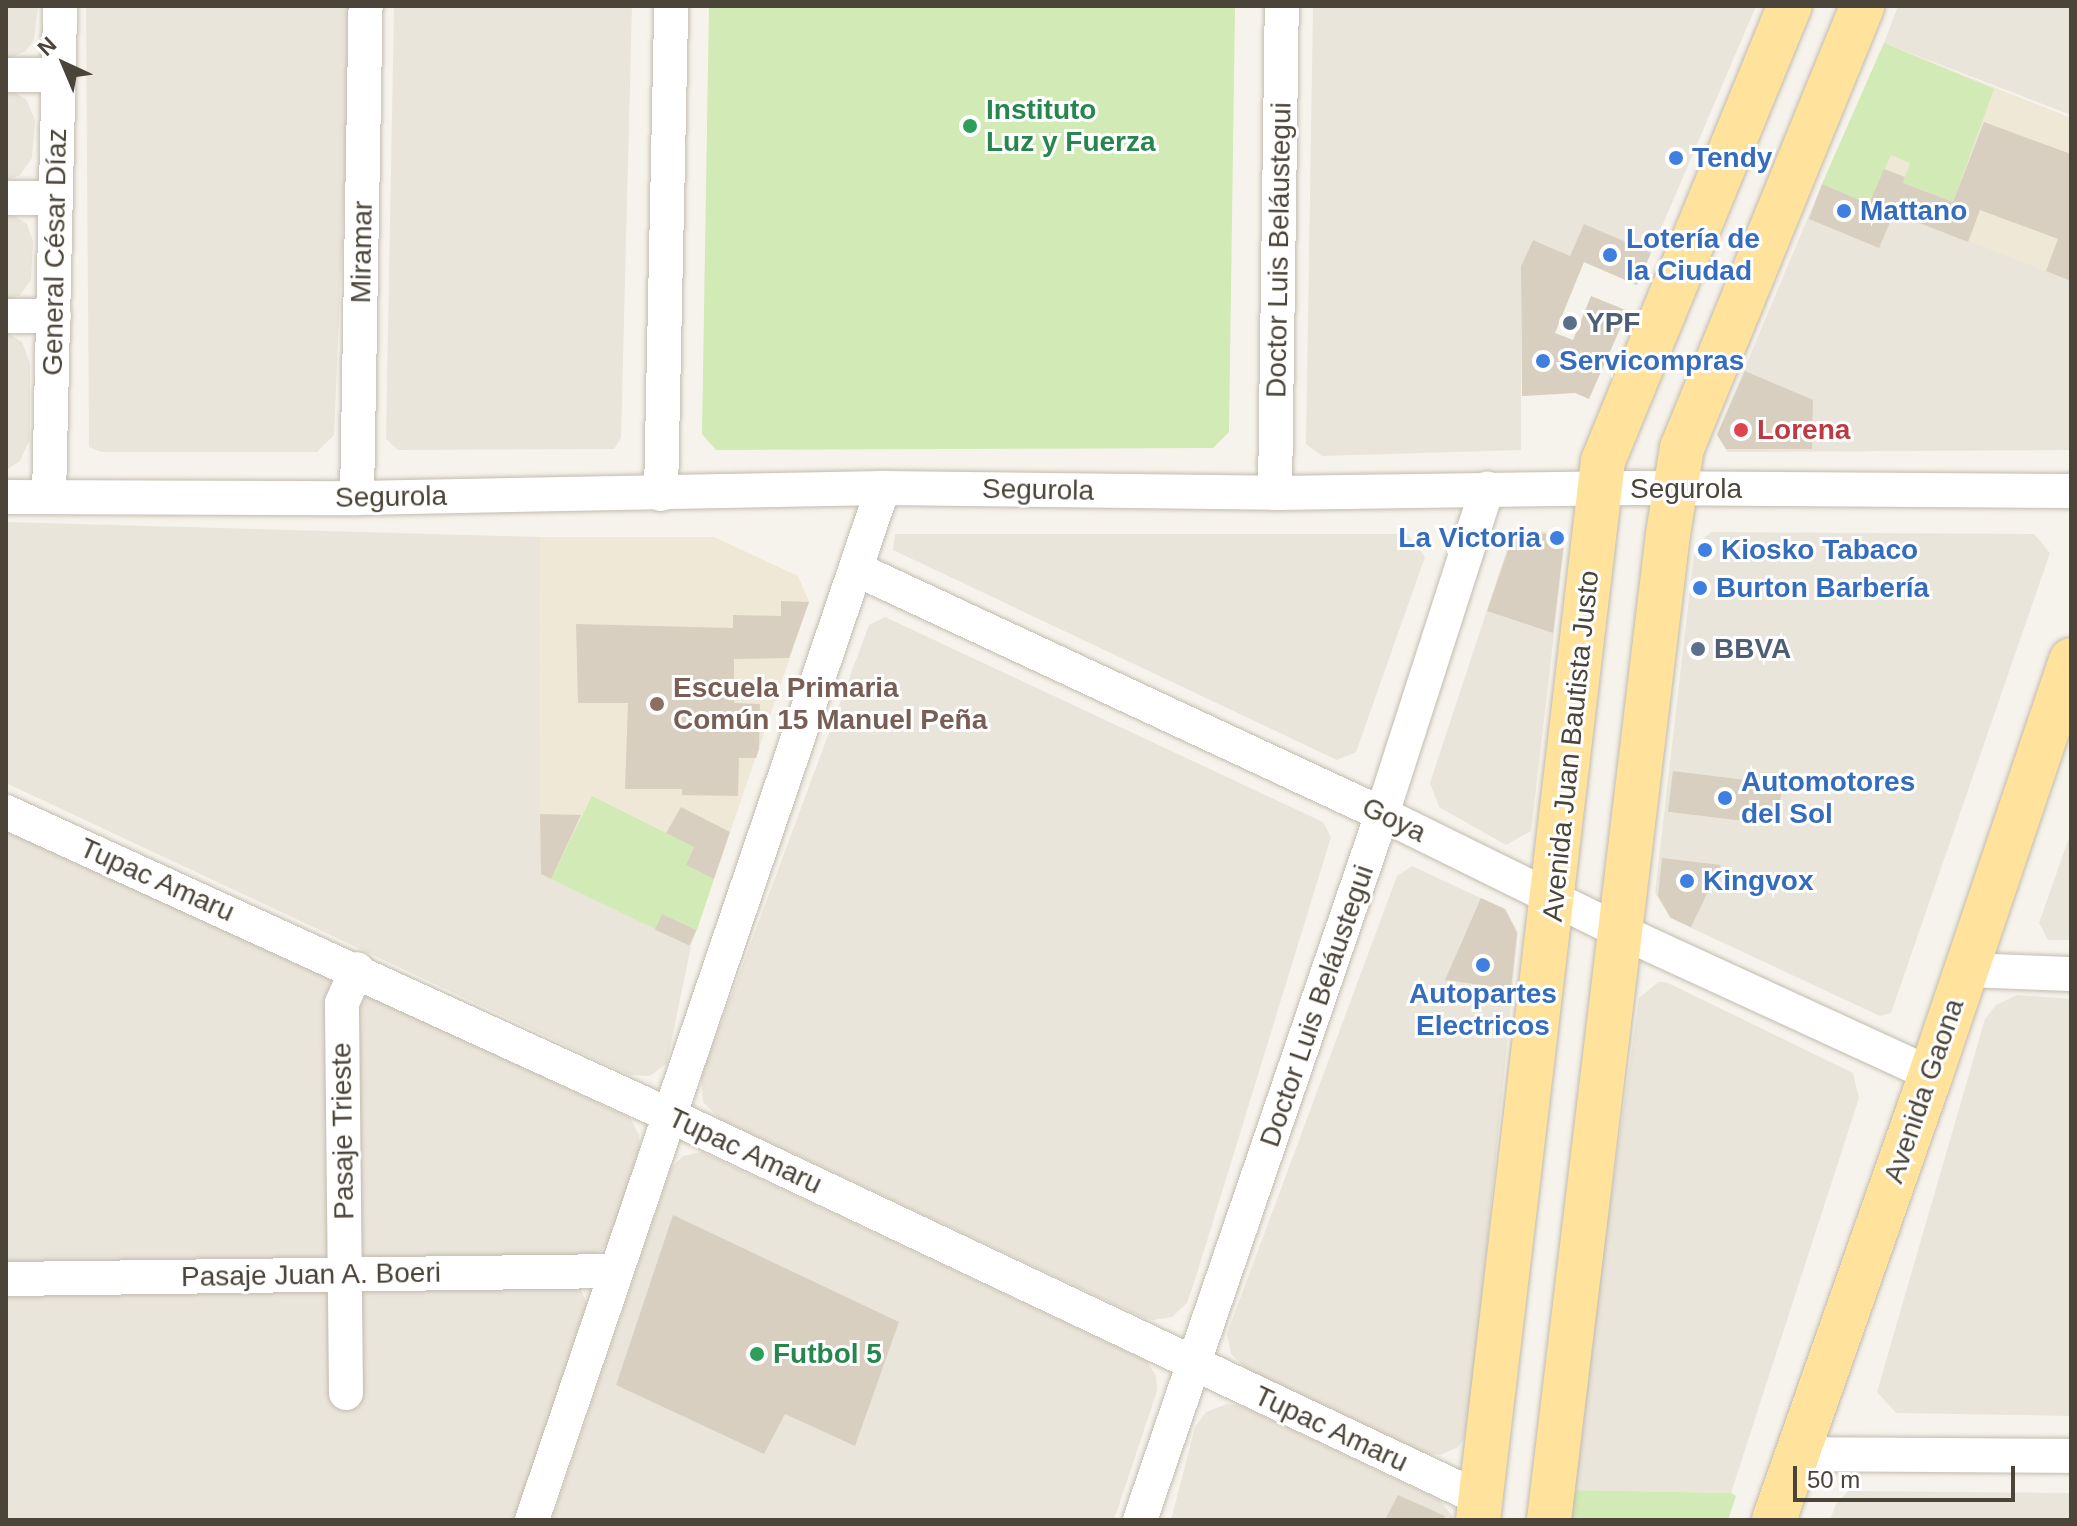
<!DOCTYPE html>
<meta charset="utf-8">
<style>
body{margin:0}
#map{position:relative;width:2077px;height:1526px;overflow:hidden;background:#f6f3ec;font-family:Arial,sans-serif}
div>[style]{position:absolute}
.residential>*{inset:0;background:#eae5da}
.education>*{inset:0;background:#efe8d6}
.green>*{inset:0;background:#d2eab5}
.building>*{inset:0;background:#d8cfc1;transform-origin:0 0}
.roads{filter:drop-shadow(0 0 2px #c2bbae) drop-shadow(0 0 2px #c2bbae)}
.minor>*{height:34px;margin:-17px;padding:0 17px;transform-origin:17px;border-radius:17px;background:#fff}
.major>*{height:44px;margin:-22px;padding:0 22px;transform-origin:22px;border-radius:22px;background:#ffe39c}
.dots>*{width:22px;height:22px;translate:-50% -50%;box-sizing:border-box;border:4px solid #fff;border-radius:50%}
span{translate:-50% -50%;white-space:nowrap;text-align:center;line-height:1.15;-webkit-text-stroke:6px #fff;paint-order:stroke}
.leisure-label{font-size:28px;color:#27864d;font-weight:700}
.left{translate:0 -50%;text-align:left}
.shop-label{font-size:28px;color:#366cbe;font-weight:700}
.right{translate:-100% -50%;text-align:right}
.street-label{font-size:28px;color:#4b4439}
.service-label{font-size:28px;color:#4e5e75;font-weight:700}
.health-label{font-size:28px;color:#be3a42;font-weight:700}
.education-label{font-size:28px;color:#785e54;font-weight:700}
.frame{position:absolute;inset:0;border:8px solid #4b4439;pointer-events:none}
.north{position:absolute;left:24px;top:24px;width:80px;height:80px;-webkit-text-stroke:6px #fff;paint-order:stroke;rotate:316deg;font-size:22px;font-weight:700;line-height:32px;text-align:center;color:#4b4439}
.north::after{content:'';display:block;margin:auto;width:28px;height:36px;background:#4b4439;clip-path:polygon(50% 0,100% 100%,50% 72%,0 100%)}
.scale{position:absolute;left:1793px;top:1466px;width:222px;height:36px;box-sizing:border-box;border:4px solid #4b4439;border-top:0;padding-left:10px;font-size:24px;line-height:28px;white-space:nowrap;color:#4b4439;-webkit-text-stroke:6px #fff;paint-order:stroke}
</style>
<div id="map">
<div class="residential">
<div style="clip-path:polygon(6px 6px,38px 6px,34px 40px,26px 51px,6px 60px)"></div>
<div style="clip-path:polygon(86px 6px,352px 6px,334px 435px,317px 452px,101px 452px,89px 447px)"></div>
<div style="clip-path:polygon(394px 6px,632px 6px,621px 438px,614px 449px,398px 450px,386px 439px)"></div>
<div style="clip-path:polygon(1313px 6px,1756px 6px,1637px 285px,1533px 240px,1521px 266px,1521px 450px,1322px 456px,1306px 444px)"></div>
<div style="clip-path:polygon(1898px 6px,2071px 6px,2071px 115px,1884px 43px)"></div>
<div style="clip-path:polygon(6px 88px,26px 99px,35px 120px,32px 158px,20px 175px,6px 181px)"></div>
<div style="clip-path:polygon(1822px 184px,2071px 279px,2071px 450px,1727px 452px,1717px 434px)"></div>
<div style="clip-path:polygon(6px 211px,27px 224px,33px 242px,31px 280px,20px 295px,6px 302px)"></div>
<div style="clip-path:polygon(6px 332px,22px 342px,30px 363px,30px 439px,20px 461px,6px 470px)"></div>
<div style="clip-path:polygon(6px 522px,540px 537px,541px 874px,691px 946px,667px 1063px,650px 1076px,629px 1075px,6px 783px)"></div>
<div style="clip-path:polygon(1560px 531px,1565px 540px,1531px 831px,1506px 845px,1439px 807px,1430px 783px,1511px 537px,1515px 533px)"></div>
<div style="clip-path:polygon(1711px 532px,2034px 534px,2050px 553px,1891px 1013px,1880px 1016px,1670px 918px,1655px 893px,1695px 546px)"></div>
<div style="clip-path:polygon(895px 534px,1407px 534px,1425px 557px,1356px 752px,1337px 760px,893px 550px)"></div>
<div style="clip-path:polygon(885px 617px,1323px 822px,1331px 837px,1195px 1280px,1187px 1303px,1172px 1317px,1153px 1320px,1144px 1318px,720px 1119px,703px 1102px,701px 1077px,869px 625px)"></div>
<div style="clip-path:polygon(6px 822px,338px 978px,338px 1263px,6px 1271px)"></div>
<div style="clip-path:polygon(2071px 832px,2071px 940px,2048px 940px,2039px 923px)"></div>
<div style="clip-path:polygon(1412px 866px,1506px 910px,1518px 932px,1469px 1431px,1458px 1447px,1440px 1455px,1423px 1453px,1247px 1369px,1231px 1354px,1227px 1334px,1397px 876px)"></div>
<div style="clip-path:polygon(1658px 982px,1666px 982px,1853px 1073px,1859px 1098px,1731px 1493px,1570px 1490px,1639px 998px)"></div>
<div style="clip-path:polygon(365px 993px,630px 1118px,639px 1135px,640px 1148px,609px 1241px,601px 1251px,590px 1258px,355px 1267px,350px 1000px)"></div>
<div style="clip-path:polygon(2017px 995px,2071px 999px,2071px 1416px,1896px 1413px,1877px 1392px,1985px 1019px,1996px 1005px)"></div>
<div style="clip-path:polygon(702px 1152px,1147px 1361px,1156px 1376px,1157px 1391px,1114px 1520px,552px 1520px,671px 1168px,683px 1156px)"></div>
<div style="clip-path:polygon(6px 1284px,579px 1285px,587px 1304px,515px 1520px,6px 1520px)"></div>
<div style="clip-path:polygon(1227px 1404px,1242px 1406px,1439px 1500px,1456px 1520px,1171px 1520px,1195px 1427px,1206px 1412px)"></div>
<div style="clip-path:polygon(1848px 1491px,2071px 1493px,2071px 1520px,1830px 1520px,1836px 1504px)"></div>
</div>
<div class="education">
<div style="clip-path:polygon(1884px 43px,2071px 118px,2071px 281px,1822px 184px)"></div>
<div style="clip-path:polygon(540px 537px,714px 537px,798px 576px,809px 602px,691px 946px,541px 874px)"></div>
</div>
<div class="green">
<div style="clip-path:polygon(709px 6px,1235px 6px,1229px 432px,1213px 448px,716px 450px,702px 434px)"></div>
<div style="clip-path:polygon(1884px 43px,1994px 89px,1953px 202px,1903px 183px,1910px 163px,1891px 155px,1869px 204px,1822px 184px)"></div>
<div style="clip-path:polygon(592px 796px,694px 847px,686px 865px,714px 879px,697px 930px,662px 914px,655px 929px,551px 879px)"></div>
<div style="clip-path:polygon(1570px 1490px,1731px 1493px,1736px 1496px,1728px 1520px,1566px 1520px)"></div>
</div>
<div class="building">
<div style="clip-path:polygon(1984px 122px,2071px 154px,2071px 281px,2046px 271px,2058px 239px,1980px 210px,1968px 242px,1894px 213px,1879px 248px,1809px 219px,1822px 184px,1869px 204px,1884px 169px,1905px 177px,1903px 183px,1953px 202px)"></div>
<div style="clip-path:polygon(1584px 224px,1651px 253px,1637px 285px,1584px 262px,1555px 333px,1573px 340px,1591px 296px,1628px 311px,1589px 399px,1575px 393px,1522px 396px,1521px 266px,1533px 240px,1570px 256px)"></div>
<div style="clip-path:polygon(1745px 371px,1813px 400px,1812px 449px,1726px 449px,1717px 435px)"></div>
<div style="clip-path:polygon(1514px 533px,1565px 534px,1553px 633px,1487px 611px)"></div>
<div style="clip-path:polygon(781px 601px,809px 602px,789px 658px,734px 659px,734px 703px,760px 704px,759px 749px,756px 758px,739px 758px,738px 796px,682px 795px,682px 789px,625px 789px,628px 703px,578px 703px,576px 624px,733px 628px,733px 615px,781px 616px)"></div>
<div style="left:1673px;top:771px;width:110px;height:41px;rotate:7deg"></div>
<div style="clip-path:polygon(681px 807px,730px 832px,714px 879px,686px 865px,694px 847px,666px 833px)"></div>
<div style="clip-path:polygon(540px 814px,581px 815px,551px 879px,541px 874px)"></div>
<div style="clip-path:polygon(1662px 858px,1721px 865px,1691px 927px,1671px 918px,1658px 896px)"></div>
<div style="clip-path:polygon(1481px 898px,1505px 909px,1517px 933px,1511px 989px,1445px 980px)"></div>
<div style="left:662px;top:914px;width:38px;height:17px;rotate:25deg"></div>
<div style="clip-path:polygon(673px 1215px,899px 1322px,855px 1446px,785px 1414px,764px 1454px,616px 1385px)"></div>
<div style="clip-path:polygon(1398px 1495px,1445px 1516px,1444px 1520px,1386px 1518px)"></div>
</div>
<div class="roads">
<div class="minor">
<div style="left:6px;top:75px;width:53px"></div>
<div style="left:6px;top:198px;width:50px"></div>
<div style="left:6px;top:316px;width:48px"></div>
<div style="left:1275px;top:493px;width:487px;rotate:-89.2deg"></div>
<div style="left:661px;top:494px;width:488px;rotate:-88.8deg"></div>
<div style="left:6px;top:497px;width:351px;rotate:0.2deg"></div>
<div style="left:357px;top:498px;width:526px;rotate:-1.09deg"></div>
<div style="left:883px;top:488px;width:392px;rotate:0.7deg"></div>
<div style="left:1275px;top:493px;width:359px;rotate:-0.8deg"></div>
<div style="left:1634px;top:488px;width:437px;rotate:0.4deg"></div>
<div style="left:49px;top:497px;width:491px;rotate:-88.7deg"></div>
<div style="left:357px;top:498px;width:492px;rotate:-89deg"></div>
<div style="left:856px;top:569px;width:580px;rotate:24.98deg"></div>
<div style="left:1382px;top:814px;width:267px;rotate:26.2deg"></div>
<div style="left:1622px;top:932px;width:340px;rotate:24.7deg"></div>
<div style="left:6px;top:812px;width:729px;rotate:24.56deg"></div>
<div style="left:669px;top:1115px;width:898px;rotate:25.31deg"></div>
<div style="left:1965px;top:970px;width:106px;rotate:2.2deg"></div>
<div style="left:6px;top:1279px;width:610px;rotate:-0.75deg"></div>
<div style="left:346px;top:1393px;width:390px;rotate:-90.6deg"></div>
<div style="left:342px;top:1003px;width:37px;rotate:-66deg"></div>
<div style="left:1798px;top:1454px;width:273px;rotate:0.4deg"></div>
<div style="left:532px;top:1520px;width:1090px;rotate:-71.22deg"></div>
<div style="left:1140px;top:1520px;width:746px;rotate:-71.08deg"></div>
<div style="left:1382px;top:814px;width:342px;rotate:-72.1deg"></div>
</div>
<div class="major">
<div style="left:1478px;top:1520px;width:1066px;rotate:-83.27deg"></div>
<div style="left:1603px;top:461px;width:492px;rotate:-67.7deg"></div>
<div style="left:1549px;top:1520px;width:993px;rotate:-83.12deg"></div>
<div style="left:1668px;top:534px;width:87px;rotate:-80.8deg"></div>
<div style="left:1682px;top:448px;width:477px;rotate:-67.8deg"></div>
<div style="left:1774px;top:1520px;width:473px;rotate:-70.6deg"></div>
<div style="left:1931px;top:1074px;width:437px;rotate:-71.3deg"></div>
</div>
</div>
<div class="dots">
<div style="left:970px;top:126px;background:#2e9e5b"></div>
<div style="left:1676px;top:158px;background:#3f7fe0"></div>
<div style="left:1844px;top:211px;background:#3f7fe0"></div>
<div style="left:1610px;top:255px;background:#3f7fe0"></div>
<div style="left:1570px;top:323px;background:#5c6f8a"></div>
<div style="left:1543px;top:361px;background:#3f7fe0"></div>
<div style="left:1741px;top:430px;background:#e0444e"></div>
<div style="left:1557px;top:538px;background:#3f7fe0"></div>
<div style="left:1705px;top:550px;background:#3f7fe0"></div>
<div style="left:1700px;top:588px;background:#3f7fe0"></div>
<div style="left:1698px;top:649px;background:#5c6f8a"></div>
<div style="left:657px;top:704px;background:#8d6e63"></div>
<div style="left:1725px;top:798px;background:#3f7fe0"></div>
<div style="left:1687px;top:881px;background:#3f7fe0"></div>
<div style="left:1483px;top:965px;background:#3f7fe0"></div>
<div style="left:757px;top:1354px;background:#2e9e5b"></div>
</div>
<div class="leisure-label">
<span class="left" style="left:986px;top:126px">Instituto<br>Luz y Fuerza</span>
<span class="left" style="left:773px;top:1354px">Futbol 5</span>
</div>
<div class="shop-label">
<span class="left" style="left:1692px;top:158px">Tendy</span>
<span class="left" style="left:1860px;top:211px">Mattano</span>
<span class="left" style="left:1626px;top:255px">Lotería de<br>la Ciudad</span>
<span class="left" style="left:1559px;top:361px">Servicompras</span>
<span class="right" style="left:1541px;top:538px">La Victoria</span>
<span class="left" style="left:1721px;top:550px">Kiosko Tabaco</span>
<span class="left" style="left:1716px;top:588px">Burton Barbería</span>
<span class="left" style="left:1741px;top:798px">Automotores<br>del Sol</span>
<span class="left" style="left:1703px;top:881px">Kingvox</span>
<span style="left:1483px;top:1010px">Autopartes<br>Electricos</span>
</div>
<div class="street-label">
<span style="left:1279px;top:250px;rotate:-89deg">Doctor Luis Beláustegui</span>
<span style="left:55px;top:252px;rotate:-89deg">General César Díaz</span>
<span style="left:362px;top:252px;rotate:-89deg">Miramar</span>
<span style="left:1686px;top:489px">Segurola</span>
<span style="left:1038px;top:490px;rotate:1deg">Segurola</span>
<span style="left:391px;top:497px;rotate:-1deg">Segurola</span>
<span style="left:1571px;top:746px;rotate:-84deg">Avenida Juan Bautista Justo</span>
<span style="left:1394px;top:820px;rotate:26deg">Goya</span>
<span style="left:157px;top:880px;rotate:24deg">Tupac Amaru</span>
<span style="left:1317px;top:1006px;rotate:-71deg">Doctor Luis Beláustegui</span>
<span style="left:1924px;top:1091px;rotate:-71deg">Avenida Gaona</span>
<span style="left:343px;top:1131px;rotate:-91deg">Pasaje Trieste</span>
<span style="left:745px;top:1151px;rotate:25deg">Tupac Amaru</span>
<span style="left:311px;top:1275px;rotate:-1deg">Pasaje Juan A. Boeri</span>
<span style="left:1331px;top:1429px;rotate:25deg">Tupac Amaru</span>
</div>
<div class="service-label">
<span class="left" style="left:1586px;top:323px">YPF</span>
<span class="left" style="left:1714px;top:649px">BBVA</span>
</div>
<div class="health-label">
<span class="left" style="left:1757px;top:430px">Lorena</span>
</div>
<div class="education-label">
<span class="left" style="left:673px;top:704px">Escuela Primaria<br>Común 15 Manuel Peña</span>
</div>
<div class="frame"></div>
<div class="north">N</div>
<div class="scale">50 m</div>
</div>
